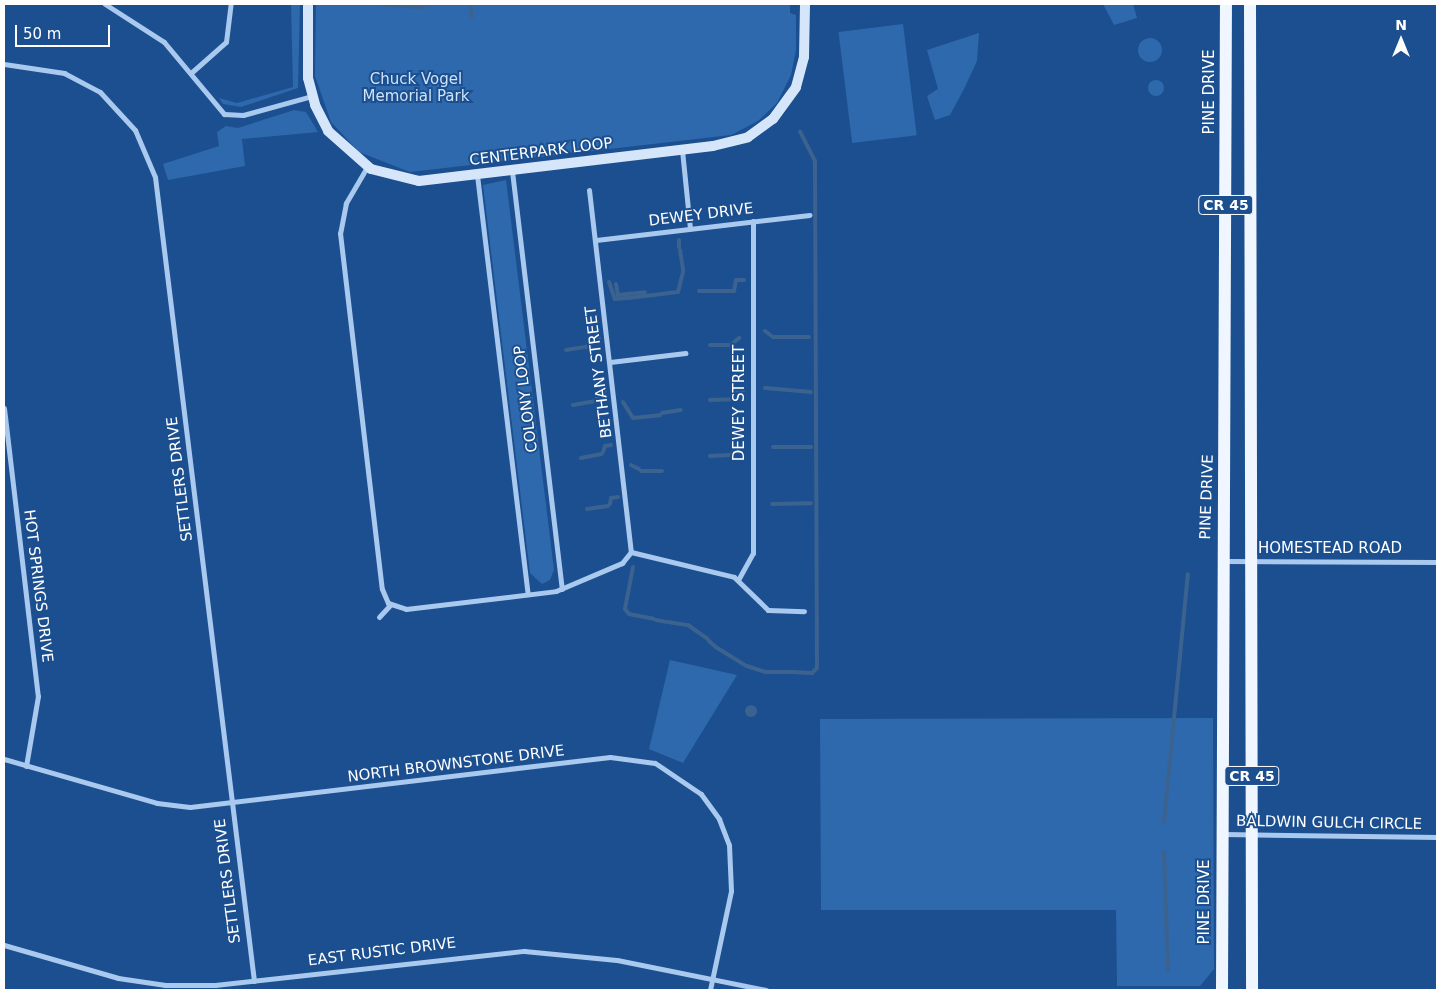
<!DOCTYPE html>
<style>
body{margin:0}
#map{position:relative;width:1441px;height:994px;overflow:hidden;background:#1b4f8f;font-family:"DejaVu Sans",sans-serif}
div>[style]{position:absolute}
.green>*{inset:0;background:#2e69ad;transform-origin:0 0}
.round{border-radius:50%}
.water>*{inset:0;background:#3c6290}
.stream>*{height:4px;margin:-2px;padding:0 2px;transform-origin:2px;border-radius:2px;background:#3c6290}
.street>*{height:5px;margin:-2.5px;padding:0 2.5px;transform-origin:2.5px;border-radius:2.5px;background:#a9c9ee}
.secondary>*{height:10px;margin:-5px;padding:0 5px;transform-origin:5px;border-radius:5px;background:#d6e6fa}
.primary>*{height:12px;margin:-6px;padding:0 6px;transform-origin:6px;border-radius:6px;background:#f0f6ff}
span{translate:-50% -50%;white-space:nowrap;text-align:center;line-height:1.15;-webkit-text-stroke:4px #1b4f8f;paint-order:stroke}
.shield-label span{padding:1px 4px;background:#1b4f8f;border:1px solid;border-radius:4px;-webkit-text-stroke-width:0}
.shield-label{font-size:14px;color:#fff;font-weight:700}
.park-label{font-size:15px;color:#cfe3fa}
.street-label{font-size:15px;color:#fff}
.frame{position:absolute;inset:0;border:5px solid #fff;pointer-events:none}
.north{position:absolute;left:1376px;top:15px;width:50px;height:50px;-webkit-text-stroke:4px #1b4f8f;paint-order:stroke;rotate:0deg;font-size:14px;font-weight:700;line-height:20px;text-align:center;color:#fff}
.north::after{content:'';display:block;margin:auto;width:18px;height:22px;background:#fff;clip-path:polygon(50% 0,100% 100%,50% 72%,0 100%)}
.scale{position:absolute;left:15px;top:25px;width:95px;height:22px;box-sizing:border-box;border:2px solid #fff;border-top:0;padding-left:6px;font-size:15px;line-height:18px;white-space:nowrap;color:#fff;-webkit-text-stroke:4px #1b4f8f;paint-order:stroke}
</style>
<div id="map">
<div class="green">
<div style="clip-path:polygon(291px 4px,300px 4px,298px 88px,241px 107px,223px 104px,219px 98px,237px 103px,293px 87px)"></div>
<div style="clip-path:polygon(316px 4px,790px 4px,790px 13px,796px 15px,796px 50px,791px 75px,777px 103px,758px 121px,731px 135px,410px 172px,359px 152px,331px 122px,315px 76px)"></div>
<div style="clip-path:polygon(1103px 4px,1133px 4px,1137px 18px,1114px 25px)"></div>
<div style="left:903px;top:24px;width:112px;height:65px;rotate:83deg"></div>
<div style="clip-path:polygon(979px 33px,977px 61px,964px 89px,950px 115px,935px 120px,927px 96px,938px 89px,927px 50px)"></div>
<div class="round" style="left:1138px;top:38px;width:24px;height:24px"></div>
<div class="round" style="left:1148px;top:80px;width:16px;height:16px"></div>
<div style="clip-path:polygon(294px 110px,306px 112px,318px 132px,242px 139px,245px 166px,168px 180px,163px 164px,219px 146px,217px 132px,226px 126px,238px 128px)"></div>
<div style="clip-path:polygon(506px 180px,554px 570px,550px 580px,542px 584px,530px 573px,483px 185px)"></div>
<div style="clip-path:polygon(670px 660px,737px 675px,683px 763px,649px 749px)"></div>
<div style="clip-path:polygon(1213px 718px,1214px 969px,1200px 986px,1117px 986px,1116px 910px,821px 910px,820px 719px)"></div>
</div>
<div class="water">
<div style="clip-path:polygon(354px 4px,436px 4px,418px 9px)"></div>
<div class="round" style="left:745px;top:705px;width:12px;height:12px"></div>
</div>
<div class="stream">
<div style="left:470px;top:4px;width:13px;rotate:81deg"></div>
<div style="left:679px;top:240px;width:7px;rotate:90deg"></div>
<div style="left:680px;top:250px;width:20px;rotate:81deg"></div>
<div style="left:609px;top:282px;width:18px;rotate:71deg"></div>
<div style="left:615px;top:299px;width:12px;rotate:-5deg"></div>
<div style="left:616px;top:284px;width:11px;rotate:80deg"></div>
<div style="left:618px;top:295px;width:27px;rotate:-6deg"></div>
<div style="left:699px;top:291px;width:35px"></div>
<div style="left:734px;top:291px;width:11px;rotate:-80deg"></div>
<div style="left:736px;top:280px;width:8px"></div>
<div style="left:629px;top:298px;width:49px;rotate:-7deg"></div>
<div style="left:678px;top:292px;width:21px;rotate:-76deg"></div>
<div style="left:765px;top:331px;width:10px;rotate:37deg"></div>
<div style="left:773px;top:337px;width:36px"></div>
<div style="left:710px;top:345px;width:21px"></div>
<div style="left:731px;top:345px;width:11px;rotate:-41deg"></div>
<div style="left:566px;top:350px;width:20px;rotate:-9deg"></div>
<div style="left:586px;top:347px;width:16px;rotate:-35deg"></div>
<div style="left:765px;top:388px;width:46px;rotate:5deg"></div>
<div style="left:710px;top:400px;width:23px;rotate:-2deg"></div>
<div style="left:733px;top:399px;width:9px;rotate:-63deg"></div>
<div style="left:737px;top:391px;width:7px;rotate:-8deg"></div>
<div style="left:623px;top:402px;width:19px;rotate:58deg"></div>
<div style="left:633px;top:418px;width:27px;rotate:-6deg"></div>
<div style="left:573px;top:405px;width:23px;rotate:-10deg"></div>
<div style="left:596px;top:401px;width:9px;rotate:-77deg"></div>
<div style="left:598px;top:392px;width:7px;rotate:-8deg"></div>
<div style="left:662px;top:413px;width:19px;rotate:-9deg"></div>
<div style="left:773px;top:447px;width:38px"></div>
<div style="left:603px;top:452px;width:6px;rotate:-72deg"></div>
<div style="left:605px;top:446px;width:6px;rotate:-9deg"></div>
<div style="left:710px;top:456px;width:21px;rotate:-3deg"></div>
<div style="left:731px;top:455px;width:11px;rotate:-56deg"></div>
<div style="left:737px;top:446px;width:7px"></div>
<div style="left:581px;top:458px;width:21px;rotate:-11deg"></div>
<div style="left:631px;top:465px;width:9px;rotate:27deg"></div>
<div style="left:641px;top:471px;width:21px"></div>
<div style="left:610px;top:504px;width:6px;rotate:-81deg"></div>
<div style="left:611px;top:498px;width:7px;rotate:-8deg"></div>
<div style="left:772px;top:504px;width:39px;rotate:-1deg"></div>
<div style="left:587px;top:509px;width:21px;rotate:-8deg"></div>
<div style="left:633px;top:567px;width:43px;rotate:100.8deg"></div>
<div style="left:625px;top:609px;width:6px;rotate:51deg"></div>
<div style="left:629px;top:614px;width:25px;rotate:11deg"></div>
<div style="left:656px;top:620px;width:10px;rotate:11deg"></div>
<div style="left:668px;top:622px;width:20px;rotate:9deg"></div>
<div style="left:688px;top:625px;width:24px;rotate:35deg"></div>
<div style="left:709px;top:641px;width:11px;rotate:41deg"></div>
<div style="left:719px;top:649px;width:31px;rotate:32deg"></div>
<div style="left:747px;top:666px;width:20px;rotate:18deg"></div>
<div style="left:766px;top:672px;width:24px"></div>
<div style="left:792px;top:672px;width:20px;rotate:3deg"></div>
<div style="left:812px;top:673px;width:7px;rotate:-45deg"></div>
<div style="left:817px;top:668px;width:507px;rotate:-90.23deg"></div>
<div style="left:815px;top:161px;width:33px;rotate:-117deg"></div>
<div style="left:1164px;top:822px;width:249px;rotate:-84.5deg"></div>
<div style="left:1164px;top:852px;width:118px;rotate:88.1deg"></div>
</div>
<div class="street">
<div style="left:105px;top:4px;width:70px;rotate:32.8deg"></div>
<div style="left:164px;top:42px;width:94px;rotate:50.2deg"></div>
<div style="left:224px;top:114px;width:19px;rotate:3deg"></div>
<div style="left:243px;top:115px;width:72px;rotate:-15.4deg"></div>
<div style="left:4px;top:64px;width:61px;rotate:8.5deg"></div>
<div style="left:64px;top:73px;width:41px;rotate:27.8deg"></div>
<div style="left:100px;top:92px;width:52px;rotate:47.4deg"></div>
<div style="left:135px;top:130px;width:51px;rotate:66.9deg"></div>
<div style="left:155px;top:177px;width:810px;rotate:82.98deg"></div>
<div style="left:192px;top:72px;width:45px;rotate:-41.4deg"></div>
<div style="left:226px;top:42px;width:38px;rotate:-83deg"></div>
<div style="left:682px;top:150px;width:79px;rotate:84.2deg"></div>
<div style="left:367px;top:167px;width:42px;rotate:120.3deg"></div>
<div style="left:346px;top:203px;width:31px;rotate:101deg"></div>
<div style="left:340px;top:233px;width:358px;rotate:83.3deg"></div>
<div style="left:382px;top:589px;width:15px;rotate:67deg"></div>
<div style="left:388px;top:603px;width:19px;rotate:18deg"></div>
<div style="left:406px;top:609px;width:151px;rotate:-6.8deg"></div>
<div style="left:556px;top:591px;width:72px;rotate:-23deg"></div>
<div style="left:622px;top:563px;width:14px;rotate:-51deg"></div>
<div style="left:631px;top:552px;width:106px;rotate:13.6deg"></div>
<div style="left:734px;top:577px;width:47px;rotate:44.1deg"></div>
<div style="left:768px;top:610px;width:36px;rotate:2deg"></div>
<div style="left:512px;top:171px;width:421px;rotate:83.2deg"></div>
<div style="left:477px;top:175px;width:422px;rotate:83.1deg"></div>
<div style="left:589px;top:190px;width:364px;rotate:83.4deg"></div>
<div style="left:596px;top:240px;width:215px;rotate:-6.7deg"></div>
<div style="left:610px;top:362px;width:76px;rotate:-6.8deg"></div>
<div style="left:4px;top:408px;width:290px;rotate:83.3deg"></div>
<div style="left:38px;top:696px;width:71px;rotate:99.7deg"></div>
<div style="left:1225px;top:561px;width:212px;rotate:0.3deg"></div>
<div style="left:738px;top:580px;width:31px;rotate:-61deg"></div>
<div style="left:753px;top:553px;width:332px;rotate:-90deg"></div>
<div style="left:379px;top:617px;width:16px;rotate:-47deg"></div>
<div style="left:4px;top:759px;width:159px;rotate:16deg"></div>
<div style="left:157px;top:803px;width:33px;rotate:7deg"></div>
<div style="left:190px;top:807px;width:423px;rotate:-6.8deg"></div>
<div style="left:610px;top:757px;width:45px;rotate:7.6deg"></div>
<div style="left:655px;top:763px;width:55px;rotate:34deg"></div>
<div style="left:701px;top:794px;width:31px;rotate:54deg"></div>
<div style="left:719px;top:819px;width:28px;rotate:69deg"></div>
<div style="left:729px;top:845px;width:46px;rotate:87.5deg"></div>
<div style="left:731px;top:891px;width:101px;rotate:102deg"></div>
<div style="left:1224px;top:834px;width:213px;rotate:0.8deg"></div>
<div style="left:4px;top:945px;width:119px;rotate:16.1deg"></div>
<div style="left:118px;top:978px;width:48px;rotate:8.5deg"></div>
<div style="left:165px;top:985px;width:50px"></div>
<div style="left:215px;top:985px;width:311px;rotate:-6.3deg"></div>
<div style="left:524px;top:951px;width:93px;rotate:5.5deg"></div>
<div style="left:617px;top:960px;width:152px;rotate:11.4deg"></div>
</div>
<div class="secondary">
<div style="left:308px;top:4px;width:74px;rotate:90deg"></div>
<div style="left:308px;top:78px;width:28px;rotate:75deg"></div>
<div style="left:315px;top:105px;width:29px;rotate:63deg"></div>
<div style="left:328px;top:131px;width:57px;rotate:41.5deg"></div>
<div style="left:371px;top:169px;width:49px;rotate:14deg"></div>
<div style="left:419px;top:181px;width:296px;rotate:-6.8deg"></div>
<div style="left:713px;top:146px;width:36px;rotate:-14deg"></div>
<div style="left:748px;top:137px;width:31px;rotate:-36deg"></div>
<div style="left:773px;top:119px;width:39px;rotate:-54deg"></div>
<div style="left:796px;top:87px;width:31px;rotate:-75deg"></div>
<div style="left:804px;top:57px;width:53px;rotate:-88.9deg"></div>
</div>
<div class="primary">
<div style="left:1250px;top:4px;width:986px;rotate:89.88deg"></div>
<div style="left:1222px;top:990px;width:986px;rotate:-89.77deg"></div>
</div>
<div class="shield-label">
<span style="left:1226px;top:205px">CR 45</span>
<span style="left:1252px;top:776px">CR 45</span>
</div>
<div class="park-label">
<span style="left:416px;top:88px">Chuck Vogel<br>Memorial Park</span>
</div>
<div class="street-label">
<span style="left:1210px;top:92px;rotate:-90deg">PINE DRIVE</span>
<span style="left:541px;top:152px;rotate:-7deg">CENTERPARK LOOP</span>
<span style="left:701px;top:215px;rotate:-7deg">DEWEY DRIVE</span>
<span style="left:599px;top:372px;rotate:-97deg">BETHANY STREET</span>
<span style="left:526px;top:399px;rotate:-97deg">COLONY LOOP</span>
<span style="left:740px;top:403px;rotate:-90deg">DEWEY STREET</span>
<span style="left:180px;top:479px;rotate:-97deg">SETTLERS DRIVE</span>
<span style="left:1207px;top:497px;rotate:-88deg">PINE DRIVE</span>
<span style="left:1330px;top:549px">HOMESTEAD ROAD</span>
<span style="left:38px;top:586px;rotate:83deg">HOT SPRINGS DRIVE</span>
<span style="left:456px;top:764px;rotate:-7deg">NORTH BROWNSTONE DRIVE</span>
<span style="left:1329px;top:823px;rotate:1deg">BALDWIN GULCH CIRCLE</span>
<span style="left:228px;top:881px;rotate:-97deg">SETTLERS DRIVE</span>
<span style="left:1205px;top:902px;rotate:-90deg">PINE DRIVE</span>
<span style="left:382px;top:952px;rotate:-7deg">EAST RUSTIC DRIVE</span>
</div>
<div class="frame"></div>
<div class="north">N</div>
<div class="scale">50 m</div>
</div>
